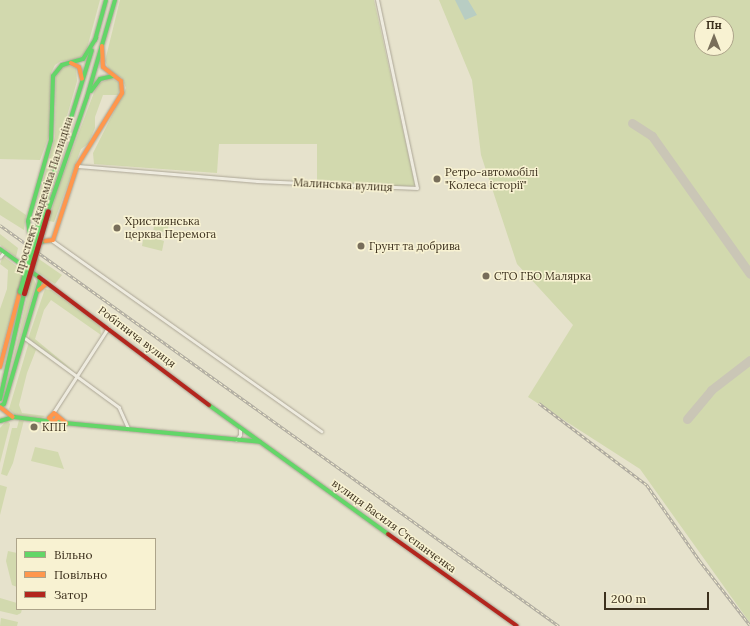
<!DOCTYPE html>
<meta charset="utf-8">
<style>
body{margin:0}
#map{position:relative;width:750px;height:626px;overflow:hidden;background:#e6e2cc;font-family:Lora,serif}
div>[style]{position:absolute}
.green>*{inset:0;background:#d2d9ae;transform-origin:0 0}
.water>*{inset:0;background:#b8cdc3}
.taxiway>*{height:9px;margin:-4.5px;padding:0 4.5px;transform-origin:4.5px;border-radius:4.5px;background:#cac6b6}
.roads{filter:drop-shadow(0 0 1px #aca696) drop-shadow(0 0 1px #aca696)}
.street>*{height:2.5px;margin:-1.25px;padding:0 1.25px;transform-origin:1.25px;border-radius:1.25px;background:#eeebdf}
.fast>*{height:4px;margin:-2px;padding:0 2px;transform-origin:2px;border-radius:2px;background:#63d668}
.slow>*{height:4px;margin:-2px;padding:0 2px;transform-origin:2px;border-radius:2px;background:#ff974d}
.jam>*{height:4px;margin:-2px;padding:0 2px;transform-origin:2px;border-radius:2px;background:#b3261e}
.rail>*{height:2.5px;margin-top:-1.25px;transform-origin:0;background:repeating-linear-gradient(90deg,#f8f2d2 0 3px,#aeaa9f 0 6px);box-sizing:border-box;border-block:1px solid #aeaa9f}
.bridges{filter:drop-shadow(0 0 1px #918c7c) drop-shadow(0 0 1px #918c7c)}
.fast-bridge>*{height:5px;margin:-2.5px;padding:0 2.5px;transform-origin:2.5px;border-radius:2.5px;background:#63d668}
.jam-bridge>*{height:5px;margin:-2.5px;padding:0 2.5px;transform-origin:2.5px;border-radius:2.5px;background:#b3261e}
.dots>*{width:11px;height:11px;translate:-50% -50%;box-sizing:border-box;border:2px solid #f8f2d2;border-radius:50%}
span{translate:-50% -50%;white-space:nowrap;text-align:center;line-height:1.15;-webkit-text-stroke:3px #f8f2d2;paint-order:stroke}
.poi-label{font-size:11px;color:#3c301d}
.left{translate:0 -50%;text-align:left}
.street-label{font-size:11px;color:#3c301d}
.legend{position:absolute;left:16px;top:538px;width:140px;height:72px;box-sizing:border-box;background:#f8f2d2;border:1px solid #ada48a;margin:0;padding:5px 7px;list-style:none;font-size:12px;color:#3c301d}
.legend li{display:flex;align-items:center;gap:8px;height:20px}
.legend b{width:20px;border:1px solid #ada48a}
.north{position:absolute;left:694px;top:16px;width:40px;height:40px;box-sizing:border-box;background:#f8f2d2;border:1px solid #ada48a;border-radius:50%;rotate:0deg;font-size:11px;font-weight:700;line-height:16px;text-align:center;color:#3c301d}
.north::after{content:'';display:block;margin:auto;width:14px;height:18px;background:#786e5a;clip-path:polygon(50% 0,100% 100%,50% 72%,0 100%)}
.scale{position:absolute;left:604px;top:592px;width:105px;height:18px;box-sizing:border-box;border:2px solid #3c301d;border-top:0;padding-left:5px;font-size:12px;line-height:14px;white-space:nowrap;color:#3c301d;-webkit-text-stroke:3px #f8f2d2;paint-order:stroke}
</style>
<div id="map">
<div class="green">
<div style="clip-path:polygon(0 0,100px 0,86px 52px,78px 60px,61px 61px,55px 65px,51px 73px,49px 136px,40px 160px,0 159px)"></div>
<div style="clip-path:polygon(120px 0,374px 0,415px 185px,411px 187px,317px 181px,317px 144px,219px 144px,217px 173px,94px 164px,93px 153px,126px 88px,122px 78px,110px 71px,105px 61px)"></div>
<div style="clip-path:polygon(evenodd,439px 0,750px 0,750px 623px,640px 469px,528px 397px,573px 325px,517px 264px,481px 155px,472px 80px,439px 0,702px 24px,726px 24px,726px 48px,702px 48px,702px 24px)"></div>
<div style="clip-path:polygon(66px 65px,76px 68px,77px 81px,37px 221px,33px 218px,55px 137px,56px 76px,59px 69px)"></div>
<div style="clip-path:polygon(111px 78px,121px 84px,118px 95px,103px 95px,95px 117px,95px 128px,88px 144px,81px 149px,54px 222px,49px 221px,57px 190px,95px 90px,100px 83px)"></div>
<div style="clip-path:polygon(0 197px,26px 215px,24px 230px,0 215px)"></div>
<div style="left:155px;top:222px;width:14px;height:8px;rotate:12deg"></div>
<div style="clip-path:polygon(0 234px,18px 248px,16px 257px,0 245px)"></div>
<div style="clip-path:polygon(144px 235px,164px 241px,162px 251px,142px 246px)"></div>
<div style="clip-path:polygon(3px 256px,23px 271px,0 357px,0 309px,7px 289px,8px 270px,0 264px)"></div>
<div style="clip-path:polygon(36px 257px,62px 275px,55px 284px,33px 269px)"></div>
<div style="clip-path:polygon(32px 275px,36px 284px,11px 368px,20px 329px)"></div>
<div style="clip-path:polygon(45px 289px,51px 290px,100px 325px,101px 335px,51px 300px,44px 310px,35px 339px,75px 372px,28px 339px)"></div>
<div style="clip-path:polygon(29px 342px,49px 356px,48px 358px,36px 350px,27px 373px,19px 405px,22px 413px,46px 416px,40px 418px,16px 416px,9px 409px)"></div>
<div style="clip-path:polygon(7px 420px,10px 424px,0 463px,0 428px)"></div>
<div style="clip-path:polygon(19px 420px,24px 420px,13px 463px,7px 476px,1px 474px,12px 428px,17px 428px)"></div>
<div style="clip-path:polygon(35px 447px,58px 452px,64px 469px,31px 461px)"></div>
<div style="clip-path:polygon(0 485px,7px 487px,0 515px)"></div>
<div style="clip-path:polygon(8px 551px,17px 553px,17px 587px,12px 585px,6px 561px)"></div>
<div style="clip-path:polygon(0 598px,17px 603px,17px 609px,22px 609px,21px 613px,17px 615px,0 611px)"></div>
<div style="clip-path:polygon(1px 618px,18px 622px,17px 626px,0 626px)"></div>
</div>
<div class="water">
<div style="clip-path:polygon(455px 0,468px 0,477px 15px,465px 20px)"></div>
</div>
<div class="taxiway">
<div style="left:632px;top:123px;width:24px;rotate:33deg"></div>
<div style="left:652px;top:136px;width:169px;rotate:54.6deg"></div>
<div style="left:687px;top:419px;width:38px;rotate:-50deg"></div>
<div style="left:711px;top:390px;width:49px;rotate:-37.6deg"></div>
</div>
<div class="roads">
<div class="street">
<div style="left:78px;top:166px;width:180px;rotate:4.8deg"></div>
<div style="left:257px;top:181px;width:160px;rotate:2.5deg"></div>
<div style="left:417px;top:188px;width:192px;rotate:-102deg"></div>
<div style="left:53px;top:241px;width:329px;rotate:35.3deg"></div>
<div style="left:0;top:257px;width:6px;rotate:-51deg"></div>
<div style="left:25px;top:338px;width:117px;rotate:36.3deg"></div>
<div style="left:119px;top:407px;width:24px;rotate:66deg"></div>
<div style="left:53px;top:413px;width:101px;rotate:-57.1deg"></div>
<div style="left:236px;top:440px;width:6px;rotate:-51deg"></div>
<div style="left:240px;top:435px;width:6px;rotate:-90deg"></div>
</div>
<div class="fast">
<div style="left:95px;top:40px;width:41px;rotate:-74.6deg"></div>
<div style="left:91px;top:91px;width:15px;rotate:-53deg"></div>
<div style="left:100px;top:79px;width:13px;rotate:-13deg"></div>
<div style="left:43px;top:209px;width:166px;rotate:-72.9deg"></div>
<div style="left:48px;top:211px;width:120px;rotate:-71.1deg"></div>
<div style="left:87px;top:97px;width:101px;rotate:-73.9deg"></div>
<div style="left:45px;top:241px;width:6px;rotate:171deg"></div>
<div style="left:39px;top:242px;width:11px;rotate:-142deg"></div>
<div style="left:30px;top:235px;width:14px;rotate:-98deg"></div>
<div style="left:28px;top:221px;width:84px;rotate:-74.1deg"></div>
<div style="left:51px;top:140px;width:64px;rotate:-88.2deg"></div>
<div style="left:53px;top:76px;width:14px;rotate:-51deg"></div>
<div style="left:62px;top:65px;width:22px;rotate:-16deg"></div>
<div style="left:83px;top:59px;width:25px;rotate:-58deg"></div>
<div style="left:0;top:249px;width:48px;rotate:35.7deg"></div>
<div style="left:39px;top:277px;width:4px;rotate:76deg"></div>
<div style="left:40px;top:281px;width:128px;rotate:106.3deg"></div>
<div style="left:4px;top:404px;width:4px;rotate:153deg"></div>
<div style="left:0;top:399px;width:109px;rotate:-77.2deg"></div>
<div style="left:209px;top:405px;width:221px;rotate:35.8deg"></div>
<div style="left:0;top:421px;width:15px;rotate:-16deg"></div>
<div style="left:14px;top:417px;width:38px;rotate:7deg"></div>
<div style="left:54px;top:422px;width:207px;rotate:5.5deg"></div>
</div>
<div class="slow">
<div style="left:71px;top:63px;width:9px;rotate:27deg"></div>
<div style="left:79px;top:67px;width:12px;rotate:76deg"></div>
<div style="left:45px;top:241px;width:8px;rotate:-7deg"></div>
<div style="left:53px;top:240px;width:78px;rotate:-72deg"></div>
<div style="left:77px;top:166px;width:86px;rotate:-58.3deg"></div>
<div style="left:122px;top:93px;width:12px;rotate:-95deg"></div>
<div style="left:121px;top:81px;width:23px;rotate:-142deg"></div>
<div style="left:103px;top:67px;width:21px;rotate:-93deg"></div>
<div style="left:39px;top:290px;width:11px;rotate:-41deg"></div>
<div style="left:0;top:367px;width:79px;rotate:-75.3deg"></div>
<div style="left:0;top:407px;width:16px;rotate:38deg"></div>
<div style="left:58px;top:417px;width:6px;rotate:129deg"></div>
<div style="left:54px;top:422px;width:6px;rotate:-141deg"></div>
<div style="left:49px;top:418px;width:7px;rotate:-45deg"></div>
<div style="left:54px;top:413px;width:16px;rotate:40deg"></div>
</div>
<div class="jam">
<div style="left:39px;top:277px;width:213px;rotate:37deg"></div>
<div style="left:388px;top:534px;width:158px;rotate:35.5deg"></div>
</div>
</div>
<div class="rail">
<div style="left:0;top:225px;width:688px;rotate:35.65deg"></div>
<div style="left:539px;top:403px;width:136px;rotate:37.2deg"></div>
<div style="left:647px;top:485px;width:93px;rotate:55.1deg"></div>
<div style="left:700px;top:561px;width:81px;rotate:52deg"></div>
</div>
<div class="bridges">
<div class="fast-bridge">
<div style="left:20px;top:291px;width:85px;rotate:-74.3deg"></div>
</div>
<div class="jam-bridge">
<div style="left:24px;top:293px;width:85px;rotate:-73.7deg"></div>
</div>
</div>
<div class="dots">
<div style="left:437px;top:179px;background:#786e5a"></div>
<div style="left:117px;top:228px;background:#786e5a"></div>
<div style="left:361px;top:246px;background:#786e5a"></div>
<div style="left:486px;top:276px;background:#786e5a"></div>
<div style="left:34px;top:427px;background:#786e5a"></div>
</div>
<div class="poi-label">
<span class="left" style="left:445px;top:179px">Ретро-автомобілі<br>"Колеса історії"</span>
<span class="left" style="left:125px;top:228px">Християнська<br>церква Перемога</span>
<span class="left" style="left:369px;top:246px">Грунт та добрива</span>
<span class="left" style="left:494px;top:276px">СТО ГБО Малярка</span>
<span class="left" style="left:42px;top:427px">КПП</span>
</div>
<div class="street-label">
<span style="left:343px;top:185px;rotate:3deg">Малинська вулиця</span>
<span style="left:44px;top:195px;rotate:-72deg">проспект Академіка Палладіна</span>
<span style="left:137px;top:337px;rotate:37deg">Робітнича вулиця</span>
<span style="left:394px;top:526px;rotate:36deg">вулиця Василя Степанченка</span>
</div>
<ul class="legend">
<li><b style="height:5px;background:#63d668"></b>Вільно</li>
<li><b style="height:5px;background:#ff974d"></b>Повільно</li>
<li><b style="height:5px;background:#b3261e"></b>Затор</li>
</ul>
<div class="north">Пн</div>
<div class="scale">200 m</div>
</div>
